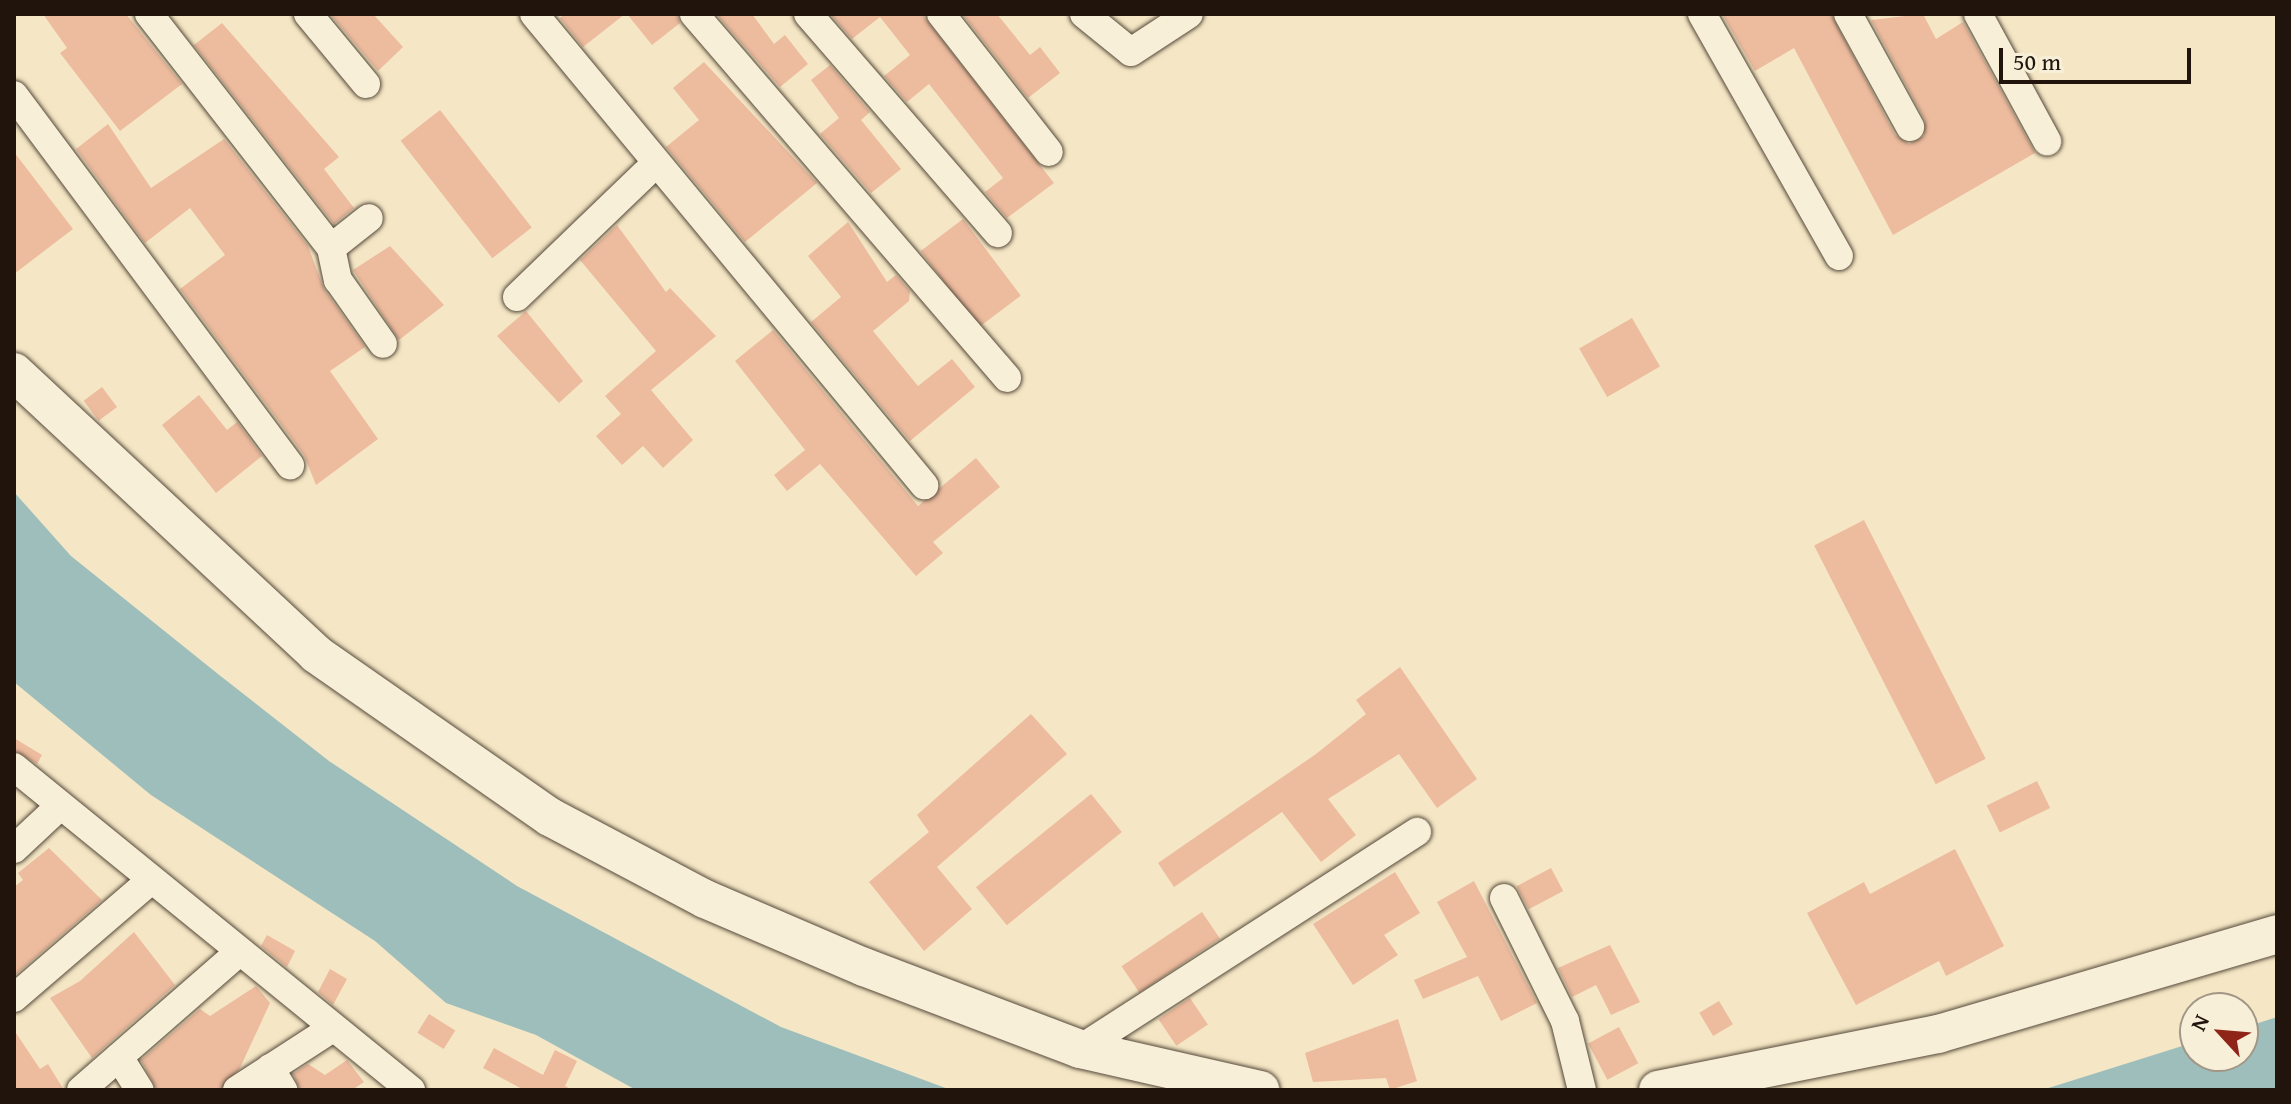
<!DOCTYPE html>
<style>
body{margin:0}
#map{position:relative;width:2291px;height:1104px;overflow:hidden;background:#f5e7c5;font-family:"Gentium Book Plus",serif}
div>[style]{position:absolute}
.water>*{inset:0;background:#9ebebc}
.building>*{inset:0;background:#edbb9e;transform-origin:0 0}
.roads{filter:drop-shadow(0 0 2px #55493a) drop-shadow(0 0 2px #55493a)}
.street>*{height:28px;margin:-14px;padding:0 14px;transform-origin:14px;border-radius:14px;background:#f8efd9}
.secondary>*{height:38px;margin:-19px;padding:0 19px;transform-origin:19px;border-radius:19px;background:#f8efd9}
span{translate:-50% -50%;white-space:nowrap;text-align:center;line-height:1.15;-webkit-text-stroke:6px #f8efd9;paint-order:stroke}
.frame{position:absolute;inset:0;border:16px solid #20140c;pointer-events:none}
.north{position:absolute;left:2179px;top:992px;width:80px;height:80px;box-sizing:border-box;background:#f8efd9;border:2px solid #a29787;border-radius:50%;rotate:296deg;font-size:22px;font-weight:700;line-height:32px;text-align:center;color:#20140c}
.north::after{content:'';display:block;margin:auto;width:28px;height:36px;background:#8f2418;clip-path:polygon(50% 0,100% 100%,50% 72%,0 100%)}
.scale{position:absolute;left:1999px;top:48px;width:192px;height:36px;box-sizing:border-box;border:4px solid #20140c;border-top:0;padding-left:10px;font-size:24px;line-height:28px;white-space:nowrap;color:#20140c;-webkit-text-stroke:6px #f8efd9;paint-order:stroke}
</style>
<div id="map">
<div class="water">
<div style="clip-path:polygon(14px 492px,71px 556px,218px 674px,329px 761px,517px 886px,781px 1027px,951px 1090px,636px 1090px,536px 1035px,446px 1003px,375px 941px,151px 795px,14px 682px)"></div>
<div style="clip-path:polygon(2277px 1017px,2277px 1090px,2042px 1090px,2195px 1042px,2195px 1056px,2243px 1056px,2243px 1028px)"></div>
</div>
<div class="building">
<div style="clip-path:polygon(43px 14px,126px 14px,182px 84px,120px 131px,60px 53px,67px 48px)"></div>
<div style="clip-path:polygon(330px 14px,373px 14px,403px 47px,378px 71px)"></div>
<div style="clip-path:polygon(565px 14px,625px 14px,583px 47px,560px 18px)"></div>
<div style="clip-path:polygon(627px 14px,677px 14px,680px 23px,652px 45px)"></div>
<div style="clip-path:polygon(716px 14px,752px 14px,774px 44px,785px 35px,808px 64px,780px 87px)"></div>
<div style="clip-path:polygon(830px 14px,922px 14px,1054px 183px,1007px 218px,985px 192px,1003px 178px,929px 84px,907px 102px,884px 76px,910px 55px,880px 17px,852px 39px)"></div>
<div style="clip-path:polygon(997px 14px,1030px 55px,1040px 47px,1060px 73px,1028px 98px,964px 16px)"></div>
<div style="clip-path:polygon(1722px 14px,1831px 14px,1895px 135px,1909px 144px,1924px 136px,1925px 120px,1871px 20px,1923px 14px,1936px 39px,1963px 22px,2035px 153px,1893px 235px,1794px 48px,1755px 71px)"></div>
<div style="clip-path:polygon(222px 23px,339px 157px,324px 169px,354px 208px,334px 224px,194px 45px)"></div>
<div style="clip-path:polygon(704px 62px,817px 183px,745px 242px,666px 147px,699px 120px,673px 88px)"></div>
<div style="clip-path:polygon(830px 65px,870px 112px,861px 120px,901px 169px,871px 193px,820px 134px,839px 118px,811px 80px)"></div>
<div style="left:440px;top:110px;width:149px;height:50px;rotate:52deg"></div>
<div style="clip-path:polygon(108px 124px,151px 188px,224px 139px,308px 246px,324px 289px,365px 347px,330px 371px,378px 439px,316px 485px,304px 455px,180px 289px,225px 255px,190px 208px,145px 243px,76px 149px)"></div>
<div style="clip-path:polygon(14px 152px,73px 229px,14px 274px)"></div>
<div style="left:963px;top:219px;width:96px;height:53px;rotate:53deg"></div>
<div style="clip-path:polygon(848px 222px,887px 282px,896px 275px,910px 291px,909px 301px,873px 331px,918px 386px,952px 359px,975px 387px,910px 441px,811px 322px,841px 297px,808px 256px)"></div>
<div style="clip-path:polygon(617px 225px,666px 292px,670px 288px,716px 336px,651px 390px,693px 440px,663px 468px,643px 446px,622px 465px,596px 436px,621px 414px,605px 396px,656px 351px,580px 260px)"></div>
<div style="clip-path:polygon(390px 246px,444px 305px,399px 340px,353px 270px)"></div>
<div style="clip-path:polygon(526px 311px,583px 381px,559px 403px,497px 336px)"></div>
<div style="left:1632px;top:318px;width:56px;height:61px;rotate:60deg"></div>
<div style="clip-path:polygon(773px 330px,918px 506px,976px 458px,1000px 487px,933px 542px,943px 553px,916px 576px,820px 464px,787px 491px,774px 475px,805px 450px,735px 361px)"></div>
<div style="left:102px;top:387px;width:25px;height:23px;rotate:53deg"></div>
<div style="clip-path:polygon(199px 395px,227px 430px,237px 422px,262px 456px,216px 493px,162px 425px)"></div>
<div style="left:1864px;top:520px;width:268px;height:56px;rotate:63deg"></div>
<div style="clip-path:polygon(1400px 667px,1477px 779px,1437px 808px,1399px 754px,1328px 799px,1356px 835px,1321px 862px,1282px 812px,1174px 887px,1158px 863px,1316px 754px,1366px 714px,1356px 700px)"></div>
<div style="clip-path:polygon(1031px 714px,1067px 754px,937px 867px,972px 909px,924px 951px,869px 882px,929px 832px,917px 815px)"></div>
<div style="clip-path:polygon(14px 738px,42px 755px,37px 764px,14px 750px)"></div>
<div style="left:2037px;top:781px;width:30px;height:56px;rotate:64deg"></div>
<div style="left:1091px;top:794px;width:49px;height:148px;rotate:51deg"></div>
<div style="clip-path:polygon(49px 848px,102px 900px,14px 976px,14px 887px,23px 880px,18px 873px)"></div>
<div style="clip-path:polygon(1955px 849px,2004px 946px,1946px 976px,1939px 961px,1856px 1005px,1807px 913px,1864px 882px,1870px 894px)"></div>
<div style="left:1551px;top:868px;width:26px;height:39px;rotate:62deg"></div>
<div style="clip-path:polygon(1395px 872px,1420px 913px,1384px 935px,1398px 955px,1353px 985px,1313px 924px)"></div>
<div style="clip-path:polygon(1474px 881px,1537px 1003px,1501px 1021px,1478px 976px,1423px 999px,1414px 980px,1467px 957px,1437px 902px)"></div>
<div style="left:1202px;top:912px;width:32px;height:97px;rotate:56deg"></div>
<div style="clip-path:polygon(134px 932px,175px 985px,92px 1058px,50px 998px,80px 981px)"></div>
<div style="clip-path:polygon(267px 935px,295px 951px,287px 967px,261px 946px)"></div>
<div style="clip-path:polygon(1610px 945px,1640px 1002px,1611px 1015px,1596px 985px,1572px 997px,1558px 968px)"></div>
<div style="clip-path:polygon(330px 969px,347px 979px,333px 1005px,318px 992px)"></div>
<div style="clip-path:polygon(256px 986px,270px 1003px,240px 1068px,220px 1090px,157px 1090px,141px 1060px,200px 1009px,210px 1016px)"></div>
<div style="left:1190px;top:998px;width:32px;height:38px;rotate:56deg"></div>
<div style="left:1719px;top:1001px;width:27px;height:23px;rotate:59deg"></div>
<div style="left:429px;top:1014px;width:31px;height:22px;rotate:32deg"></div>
<div style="clip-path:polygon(1398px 1019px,1417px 1081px,1390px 1090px,1386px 1078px,1313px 1082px,1305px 1053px)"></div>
<div style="left:1619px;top:1027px;width:41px;height:35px;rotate:62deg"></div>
<div style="clip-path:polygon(14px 1030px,40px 1069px,48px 1064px,64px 1090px,14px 1090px)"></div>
<div style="clip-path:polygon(494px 1048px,543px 1075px,555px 1050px,577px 1061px,565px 1086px,573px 1090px,524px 1090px,483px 1068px)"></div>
<div style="clip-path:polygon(347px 1060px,364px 1082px,352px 1090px,300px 1090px,293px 1074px,308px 1064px,325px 1075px)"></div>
</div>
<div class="roads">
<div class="street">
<div style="left:149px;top:14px;width:296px;rotate:52.1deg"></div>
<div style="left:331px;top:248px;width:33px;rotate:78deg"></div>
<div style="left:338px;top:280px;width:78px;rotate:54.9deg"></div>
<div style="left:308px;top:14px;width:91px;rotate:50.4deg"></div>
<div style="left:534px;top:14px;width:612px;rotate:50.37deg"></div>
<div style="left:694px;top:14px;width:480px;rotate:49.3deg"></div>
<div style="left:808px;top:14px;width:290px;rotate:49.1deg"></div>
<div style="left:941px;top:14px;width:175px;rotate:52deg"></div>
<div style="left:1084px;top:14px;width:60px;rotate:39deg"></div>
<div style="left:1131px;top:52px;width:69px;rotate:-33.2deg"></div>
<div style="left:1702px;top:14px;width:278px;rotate:60.5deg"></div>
<div style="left:1848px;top:14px;width:129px;rotate:61.2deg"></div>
<div style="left:1978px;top:14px;width:145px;rotate:61.5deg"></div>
<div style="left:14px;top:95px;width:462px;rotate:53.3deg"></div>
<div style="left:331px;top:248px;width:48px;rotate:-38.3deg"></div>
<div style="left:517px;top:297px;width:192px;rotate:-43.9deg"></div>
<div style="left:14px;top:767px;width:512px;rotate:39.13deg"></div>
<div style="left:14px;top:849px;width:63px;rotate:-43.1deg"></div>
<div style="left:1504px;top:898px;width:137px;rotate:63.6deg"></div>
<div style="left:1565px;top:1021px;width:71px;rotate:76.2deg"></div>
<div style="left:14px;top:998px;width:178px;rotate:-40.7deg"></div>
<div style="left:1080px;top:1049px;width:401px;rotate:-32.8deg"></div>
<div style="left:119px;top:1057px;width:39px;rotate:58deg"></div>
<div style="left:270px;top:1068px;width:26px;rotate:59deg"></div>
<div style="left:81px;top:1090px;width:208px;rotate:-41.1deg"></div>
<div style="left:237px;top:1090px;width:114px;rotate:-32.9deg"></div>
</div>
<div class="secondary">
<div style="left:14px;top:372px;width:413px;rotate:43deg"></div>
<div style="left:316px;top:654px;width:285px;rotate:34.9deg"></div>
<div style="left:550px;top:817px;width:175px;rotate:27.9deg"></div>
<div style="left:705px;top:899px;width:173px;rotate:23.2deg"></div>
<div style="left:864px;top:967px;width:231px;rotate:20.8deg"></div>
<div style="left:1080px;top:1049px;width:185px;rotate:12.8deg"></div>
<div style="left:1658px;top:1090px;width:286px;rotate:-11.3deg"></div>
<div style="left:1938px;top:1034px;width:353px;rotate:-16.4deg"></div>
</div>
</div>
<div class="frame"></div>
<div class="north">N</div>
<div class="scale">50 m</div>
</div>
